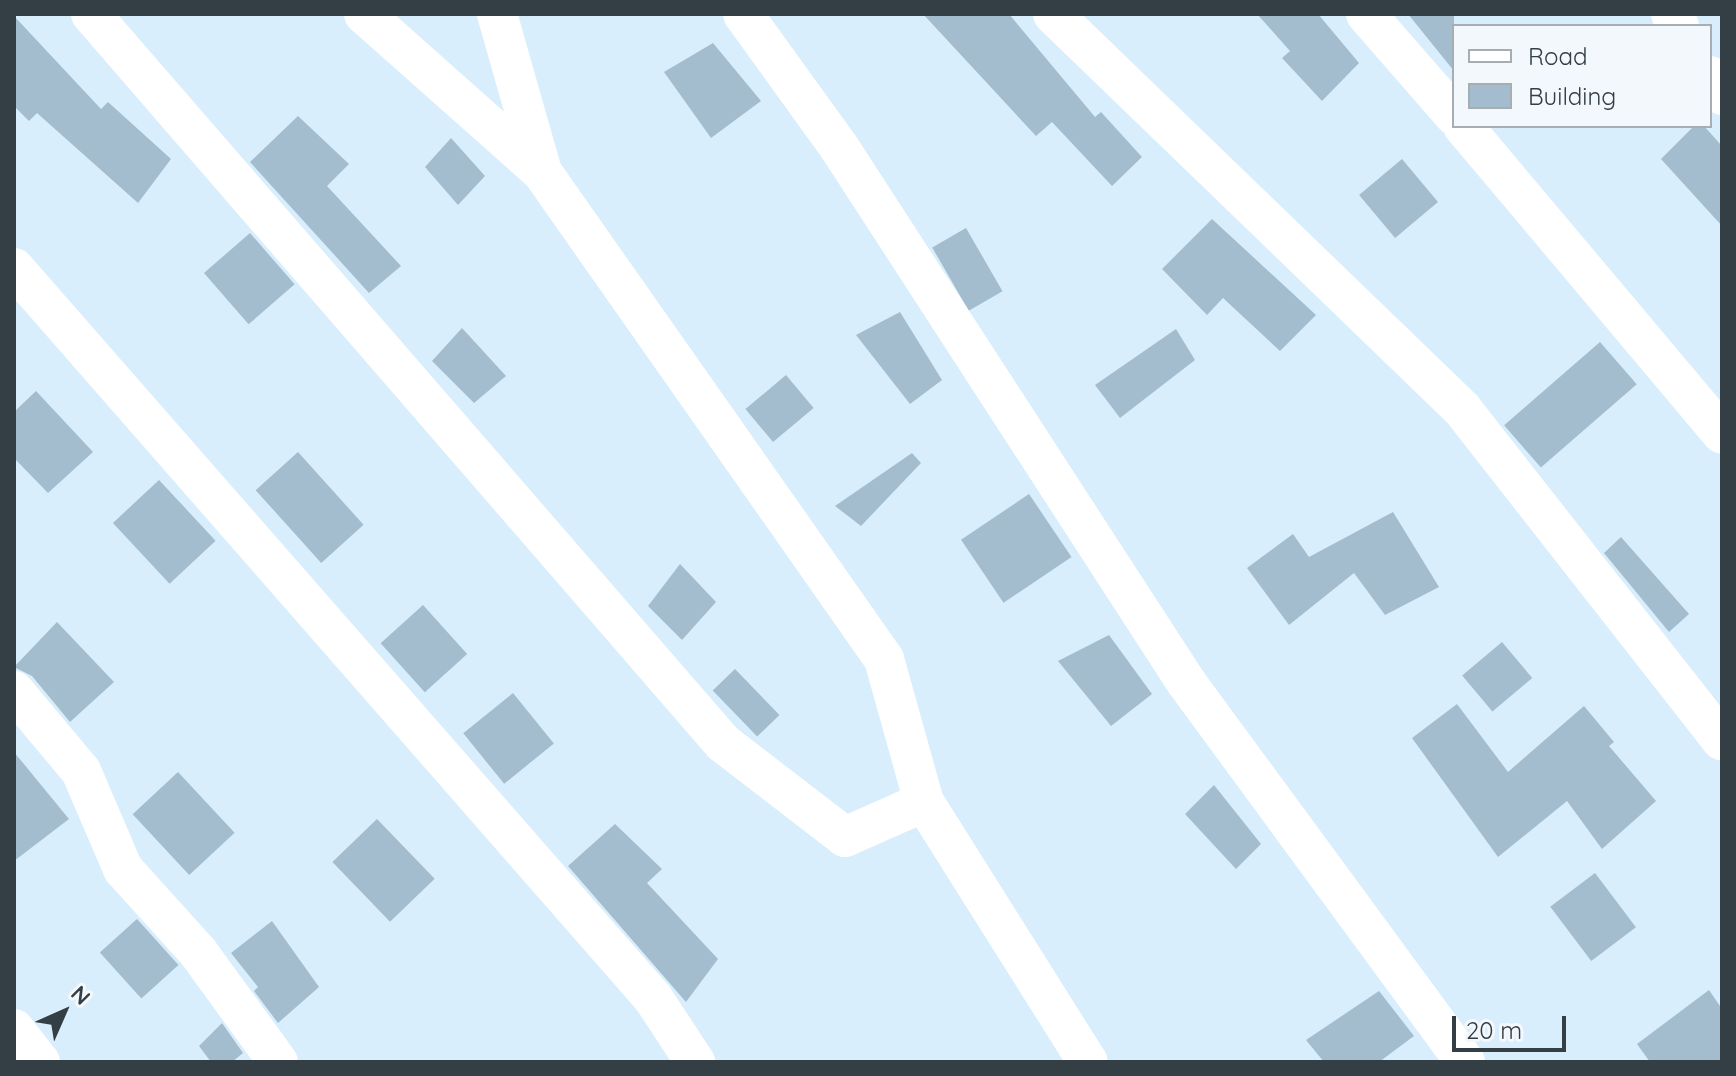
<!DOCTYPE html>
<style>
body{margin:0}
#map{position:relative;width:1736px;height:1076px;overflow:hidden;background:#d8eefc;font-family:Quicksand,sans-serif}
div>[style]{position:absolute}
.building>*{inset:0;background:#a3bdce;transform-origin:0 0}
.street>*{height:40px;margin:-20px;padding:0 20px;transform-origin:20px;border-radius:20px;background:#fff}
span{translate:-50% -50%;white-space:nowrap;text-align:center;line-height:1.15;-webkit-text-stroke:7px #f3f8fc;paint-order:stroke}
.frame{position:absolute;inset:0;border:16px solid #333e45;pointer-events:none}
.legend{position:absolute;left:1452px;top:24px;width:260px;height:104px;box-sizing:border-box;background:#f3f8fc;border:2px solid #a6aeb3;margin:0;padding:10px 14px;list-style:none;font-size:24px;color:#333e45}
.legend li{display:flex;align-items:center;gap:16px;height:40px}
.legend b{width:40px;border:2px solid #a6aeb3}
.north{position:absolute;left:24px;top:972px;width:80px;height:80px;-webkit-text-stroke:6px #f3f8fc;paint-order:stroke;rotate:45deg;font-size:22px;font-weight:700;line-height:32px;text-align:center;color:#333e45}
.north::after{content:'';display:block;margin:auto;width:28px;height:36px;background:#333e45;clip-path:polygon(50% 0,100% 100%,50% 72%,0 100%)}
.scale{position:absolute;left:1452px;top:1016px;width:114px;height:36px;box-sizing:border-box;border:4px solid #333e45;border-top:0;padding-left:10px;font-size:24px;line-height:28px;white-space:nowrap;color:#333e45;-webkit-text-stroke:6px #f3f8fc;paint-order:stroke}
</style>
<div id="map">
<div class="building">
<div style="clip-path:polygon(923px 14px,1009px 14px,1095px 117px,1101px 112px,1142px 157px,1112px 186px,1052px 122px,1036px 136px)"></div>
<div style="clip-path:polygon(1257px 14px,1318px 14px,1359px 63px,1322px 101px,1282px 58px,1290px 51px)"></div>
<div style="clip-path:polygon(1408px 14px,1454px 14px,1454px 71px)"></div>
<div style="clip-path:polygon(14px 16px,101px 109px,108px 102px,171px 159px,138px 203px,37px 113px,29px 121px,14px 106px)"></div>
<div style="clip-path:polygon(713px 43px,761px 101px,711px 138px,664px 72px)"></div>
<div style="clip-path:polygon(298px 116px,349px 164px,327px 186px,401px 266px,369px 293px,250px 162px)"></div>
<div style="clip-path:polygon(1694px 126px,1704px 126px,1722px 146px,1722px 226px,1661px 159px)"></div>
<div style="clip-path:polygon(451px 138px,485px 176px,458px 205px,425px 167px)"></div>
<div style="left:1402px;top:159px;width:56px;height:56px;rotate:50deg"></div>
<div style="clip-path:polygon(1212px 219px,1316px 315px,1280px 351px,1223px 298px,1207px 315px,1162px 269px)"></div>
<div style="left:966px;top:228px;width:73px;height:39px;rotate:60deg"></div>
<div style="left:250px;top:233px;width:68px;height:61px;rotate:49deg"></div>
<div style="clip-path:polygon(900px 312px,942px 380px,910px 404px,856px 335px)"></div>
<div style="clip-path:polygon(462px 328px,506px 376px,474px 403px,432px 361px)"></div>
<div style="clip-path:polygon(1176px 329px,1195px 360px,1120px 418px,1095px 385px)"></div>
<div style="left:1600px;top:342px;width:56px;height:127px;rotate:49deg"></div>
<div style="left:786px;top:375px;width:43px;height:53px;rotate:50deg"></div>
<div style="clip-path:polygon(36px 391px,93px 452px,48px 493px,14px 458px,14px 412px)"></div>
<div style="left:298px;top:452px;width:98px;height:57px;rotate:48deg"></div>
<div style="clip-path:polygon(912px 453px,921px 463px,861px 526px,835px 506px)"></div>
<div style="left:159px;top:480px;width:83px;height:63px;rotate:47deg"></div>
<div style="left:1029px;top:494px;width:76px;height:82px;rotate:56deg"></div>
<div style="clip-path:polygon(1393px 512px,1439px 587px,1385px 615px,1354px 573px,1289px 625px,1247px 568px,1293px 534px,1309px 557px)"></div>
<div style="clip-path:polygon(1621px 537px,1689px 614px,1669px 632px,1604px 553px)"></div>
<div style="clip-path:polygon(680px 564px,716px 602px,682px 640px,648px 606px)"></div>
<div style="left:423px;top:605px;width:66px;height:57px;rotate:48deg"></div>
<div style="clip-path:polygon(57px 622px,114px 682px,70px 722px,32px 676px,14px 667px)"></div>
<div style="clip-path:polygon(1109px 635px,1152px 694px,1111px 726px,1058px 661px)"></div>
<div style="left:1502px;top:642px;width:47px;height:52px;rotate:50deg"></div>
<div style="left:735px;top:669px;width:64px;height:31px;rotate:46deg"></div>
<div style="left:513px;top:693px;width:65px;height:64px;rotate:51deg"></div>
<div style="clip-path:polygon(1457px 704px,1508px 772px,1584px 706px,1614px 742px,1609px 746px,1656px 801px,1602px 849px,1567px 801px,1498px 857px,1412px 738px)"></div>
<div style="clip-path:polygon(14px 752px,69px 819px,14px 861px)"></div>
<div style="left:178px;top:772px;width:83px;height:62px;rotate:47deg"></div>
<div style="clip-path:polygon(1214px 785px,1261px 844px,1236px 869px,1185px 814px)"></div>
<div style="left:377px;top:819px;width:83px;height:62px;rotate:46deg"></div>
<div style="clip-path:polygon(615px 824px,662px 869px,647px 883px,718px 959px,686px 1002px,568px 866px)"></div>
<div style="left:1595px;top:873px;width:68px;height:56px;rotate:53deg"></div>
<div style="left:137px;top:919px;width:62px;height:50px;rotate:48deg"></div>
<div style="clip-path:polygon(272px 921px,319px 987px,278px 1023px,254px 991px,258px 987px,231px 953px)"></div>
<div style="clip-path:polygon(1709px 990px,1722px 1009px,1722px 1062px,1650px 1062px,1637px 1044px)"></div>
<div style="clip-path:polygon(1379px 991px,1414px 1036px,1379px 1062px,1324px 1062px,1306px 1040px)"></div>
<div style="clip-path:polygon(222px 1023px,243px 1053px,232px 1062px,211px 1062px,199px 1046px)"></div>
</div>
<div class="street">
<div style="left:91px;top:14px;width:965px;rotate:49.08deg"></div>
<div style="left:723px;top:743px;width:154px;rotate:37.6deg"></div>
<div style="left:845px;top:837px;width:86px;rotate:-23.9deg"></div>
<div style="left:364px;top:14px;width:238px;rotate:41.6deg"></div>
<div style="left:497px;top:14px;width:164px;rotate:74.1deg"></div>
<div style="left:542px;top:172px;width:595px;rotate:54.92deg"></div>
<div style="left:884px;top:659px;width:148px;rotate:74.4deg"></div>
<div style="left:924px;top:802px;width:307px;rotate:57.8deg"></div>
<div style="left:743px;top:14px;width:164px;rotate:54.2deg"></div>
<div style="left:839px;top:147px;width:638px;rotate:57.03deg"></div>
<div style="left:1186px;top:682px;width:471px;rotate:53.7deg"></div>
<div style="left:1053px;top:14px;width:569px;rotate:44deg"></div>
<div style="left:1462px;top:409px;width:421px;rotate:51.9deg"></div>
<div style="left:1366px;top:14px;width:134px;rotate:48.9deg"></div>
<div style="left:1671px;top:14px;width:14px;rotate:56deg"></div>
<div style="left:1710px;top:76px;width:22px;rotate:58deg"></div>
<div style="left:1463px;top:126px;width:402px;rotate:49.9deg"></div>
<div style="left:14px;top:268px;width:970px;rotate:48.8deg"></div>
<div style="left:653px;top:998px;width:77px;rotate:56.7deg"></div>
<div style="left:14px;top:691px;width:104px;rotate:50.1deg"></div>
<div style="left:81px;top:771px;width:107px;rotate:66.8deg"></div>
<div style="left:123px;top:869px;width:112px;rotate:47.9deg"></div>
<div style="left:198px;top:952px;width:136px;rotate:54deg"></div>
<div style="left:14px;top:1029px;width:42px;rotate:51.8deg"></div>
</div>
<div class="frame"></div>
<ul class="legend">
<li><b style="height:10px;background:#fff"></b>Road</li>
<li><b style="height:22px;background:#a3bdce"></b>Building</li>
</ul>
<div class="north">N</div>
<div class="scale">20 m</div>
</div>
